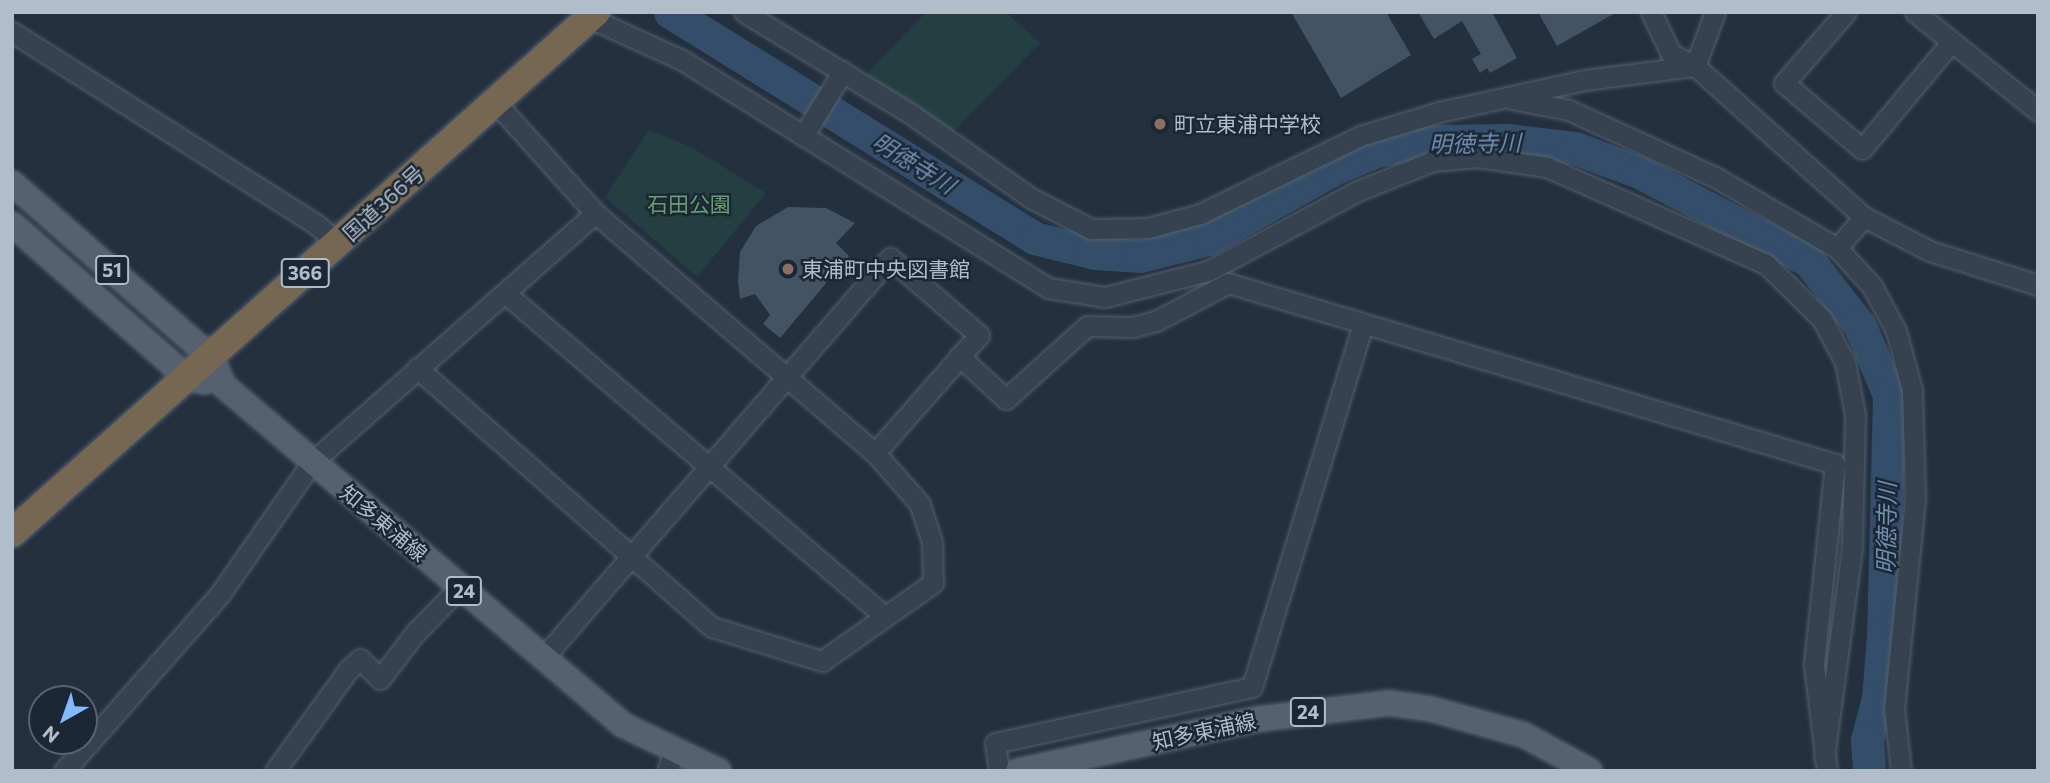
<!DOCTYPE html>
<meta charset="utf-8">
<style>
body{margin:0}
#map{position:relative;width:2050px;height:783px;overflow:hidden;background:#223040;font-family:Commissioner,"Noto Sans JP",sans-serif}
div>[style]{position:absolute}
.green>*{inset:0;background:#243f41}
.river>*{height:33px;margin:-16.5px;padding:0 16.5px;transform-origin:16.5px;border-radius:16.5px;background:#344d69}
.building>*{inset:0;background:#425365}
.roads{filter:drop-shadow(0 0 2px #54606e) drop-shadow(0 0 2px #54606e)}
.minor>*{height:19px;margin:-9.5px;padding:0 9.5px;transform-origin:9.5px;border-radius:9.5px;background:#364250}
.major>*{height:24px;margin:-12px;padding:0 12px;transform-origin:12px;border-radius:12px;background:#546170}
.highway>*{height:28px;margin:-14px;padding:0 14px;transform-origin:14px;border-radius:14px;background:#776752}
.dots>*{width:19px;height:19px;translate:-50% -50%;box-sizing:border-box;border:4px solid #1b2735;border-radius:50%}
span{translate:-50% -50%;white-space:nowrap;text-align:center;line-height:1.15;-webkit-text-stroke:5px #1b2735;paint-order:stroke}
.shield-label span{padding:2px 5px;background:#1b2735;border:2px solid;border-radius:5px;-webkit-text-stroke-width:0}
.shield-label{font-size:19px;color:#b2bdcb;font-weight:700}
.poi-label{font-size:21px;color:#b2bdcb}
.left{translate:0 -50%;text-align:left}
.street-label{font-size:21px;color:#b2bdcb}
.park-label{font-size:21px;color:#679e71}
.water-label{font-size:23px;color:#708fb1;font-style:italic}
.frame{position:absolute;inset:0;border:14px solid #b2bdcb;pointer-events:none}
.north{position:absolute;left:28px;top:685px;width:70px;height:70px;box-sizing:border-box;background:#1b2735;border:2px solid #576371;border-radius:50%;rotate:220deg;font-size:19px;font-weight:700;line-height:28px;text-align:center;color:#b2bdcb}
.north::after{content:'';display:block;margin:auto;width:24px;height:32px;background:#83b9ff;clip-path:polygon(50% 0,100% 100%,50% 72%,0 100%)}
</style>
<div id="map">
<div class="green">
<div style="clip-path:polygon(926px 12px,1006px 12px,1040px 43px,946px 139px,859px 82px)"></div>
<div style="clip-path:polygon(649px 130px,691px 147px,766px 193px,697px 277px,605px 197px)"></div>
</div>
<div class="river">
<div style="left:670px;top:12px;width:428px;rotate:31.8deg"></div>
<div style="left:1034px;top:238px;width:63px;rotate:13.8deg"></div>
<div style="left:1095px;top:253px;width:45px;rotate:3.8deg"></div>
<div style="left:1140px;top:256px;width:70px;rotate:-14deg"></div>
<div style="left:1208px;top:239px;width:143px;rotate:-29.2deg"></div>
<div style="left:1333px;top:169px;width:47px;rotate:-22.7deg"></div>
<div style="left:1376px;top:151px;width:61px;rotate:-9.5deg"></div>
<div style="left:1436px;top:141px;width:72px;rotate:-0.8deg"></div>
<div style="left:1508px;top:140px;width:67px;rotate:6.8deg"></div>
<div style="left:1575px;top:148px;width:68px;rotate:20.6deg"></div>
<div style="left:1639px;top:172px;width:192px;rotate:27.6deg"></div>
<div style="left:1809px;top:261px;width:83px;rotate:51.9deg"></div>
<div style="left:1860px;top:326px;width:75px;rotate:67.2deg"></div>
<div style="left:1889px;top:395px;width:241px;rotate:91.4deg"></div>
<div style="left:1883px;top:636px;width:62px;rotate:94.6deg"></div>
<div style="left:1878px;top:698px;width:43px;rotate:104.7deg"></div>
<div style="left:1867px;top:740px;width:31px;rotate:86deg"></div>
</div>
<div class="building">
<div style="clip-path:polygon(1291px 12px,1386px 12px,1411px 55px,1341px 98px)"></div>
<div style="clip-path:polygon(1418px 12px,1492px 12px,1517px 58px,1490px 73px,1487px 68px,1480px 73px,1472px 59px,1481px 54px,1462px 21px,1434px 39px)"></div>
<div style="clip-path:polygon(1538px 12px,1617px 12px,1557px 46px)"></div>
<div style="clip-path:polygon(788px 207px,826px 208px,855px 223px,836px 243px,849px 256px,780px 338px,763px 324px,770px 315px,755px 294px,740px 299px,738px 281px,740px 252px,756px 226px)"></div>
</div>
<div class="roads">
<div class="minor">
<div style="left:744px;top:12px;width:196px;rotate:31.4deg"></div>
<div style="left:911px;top:114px;width:146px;rotate:35deg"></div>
<div style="left:1031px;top:198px;width:68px;rotate:27.3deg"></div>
<div style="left:1091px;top:229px;width:57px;rotate:-1deg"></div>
<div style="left:1148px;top:228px;width:54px;rotate:-15.1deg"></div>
<div style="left:1200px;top:214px;width:178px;rotate:-26deg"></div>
<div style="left:1360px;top:136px;width:83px;rotate:-16.9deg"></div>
<div style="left:1439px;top:112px;width:149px;rotate:-12.4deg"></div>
<div style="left:1585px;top:80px;width:111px;rotate:-7.3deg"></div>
<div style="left:1651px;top:12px;width:47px;rotate:64.5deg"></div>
<div style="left:1671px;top:54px;width:27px;rotate:27deg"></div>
<div style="left:1695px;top:66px;width:227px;rotate:41.8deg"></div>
<div style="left:1864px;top:217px;width:41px;rotate:131.1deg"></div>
<div style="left:1846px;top:12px;width:94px;rotate:131.1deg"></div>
<div style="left:1784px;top:83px;width:102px;rotate:40.2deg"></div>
<div style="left:1862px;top:149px;width:139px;rotate:-50.2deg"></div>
<div style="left:1915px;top:12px;width:158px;rotate:38.8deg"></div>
<div style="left:590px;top:18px;width:101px;rotate:24.5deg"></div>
<div style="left:682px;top:60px;width:432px;rotate:31.9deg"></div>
<div style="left:1049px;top:288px;width:57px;rotate:9.1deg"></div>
<div style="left:1105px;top:297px;width:106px;rotate:-14.2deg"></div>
<div style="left:1208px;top:271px;width:172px;rotate:-28.1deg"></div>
<div style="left:1360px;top:190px;width:79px;rotate:-21.7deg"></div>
<div style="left:1433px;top:161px;width:45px;rotate:-5.1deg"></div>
<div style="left:1478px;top:157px;width:70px;rotate:8.2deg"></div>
<div style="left:1547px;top:167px;width:240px;rotate:23.9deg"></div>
<div style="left:1766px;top:264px;width:78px;rotate:44.5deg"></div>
<div style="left:1822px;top:319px;width:49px;rotate:61.9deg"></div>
<div style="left:1845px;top:362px;width:54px;rotate:79.3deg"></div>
<div style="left:1855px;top:415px;width:133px;rotate:91.3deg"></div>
<div style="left:1852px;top:548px;width:211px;rotate:97.6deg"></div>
<div style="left:12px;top:32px;width:361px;rotate:32.3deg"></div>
<div style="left:317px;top:225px;width:28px;rotate:41deg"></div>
<div style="left:1695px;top:66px;width:58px;rotate:-69.7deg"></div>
<div style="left:1511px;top:99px;width:59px;rotate:10.7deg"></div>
<div style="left:1569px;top:110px;width:161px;rotate:24.7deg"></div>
<div style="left:1715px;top:177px;width:141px;rotate:30.2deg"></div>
<div style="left:1837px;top:248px;width:52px;rotate:47.4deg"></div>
<div style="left:1872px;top:286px;width:51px;rotate:61.9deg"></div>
<div style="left:1896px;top:331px;width:61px;rotate:74.8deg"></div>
<div style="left:1912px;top:390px;width:109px;rotate:88.4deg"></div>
<div style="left:1915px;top:499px;width:210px;rotate:95.7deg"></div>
<div style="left:1894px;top:708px;width:63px;rotate:83.7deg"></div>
<div style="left:803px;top:136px;width:76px;rotate:-58.4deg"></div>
<div style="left:1864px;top:217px;width:74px;rotate:27.3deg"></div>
<div style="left:1930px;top:251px;width:113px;rotate:17.5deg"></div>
<div style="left:505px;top:293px;width:497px;rotate:40.4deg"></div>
<div style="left:959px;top:356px;width:64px;rotate:42.5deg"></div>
<div style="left:1006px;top:399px;width:109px;rotate:-42deg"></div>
<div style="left:1087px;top:326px;width:46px;rotate:1.2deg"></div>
<div style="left:1133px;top:327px;width:24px;rotate:-15deg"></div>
<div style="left:1156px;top:321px;width:81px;rotate:-27.8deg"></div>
<div style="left:1228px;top:283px;width:633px;rotate:16.6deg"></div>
<div style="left:1835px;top:464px;width:202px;rotate:96deg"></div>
<div style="left:1814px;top:665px;width:107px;rotate:83deg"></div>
<div style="left:417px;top:368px;width:393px;rotate:41.3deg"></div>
<div style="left:712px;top:627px;width:115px;rotate:17.2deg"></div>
<div style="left:822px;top:661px;width:136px;rotate:-35.1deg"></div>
<div style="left:933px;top:583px;width:41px;rotate:-91.4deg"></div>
<div style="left:932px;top:542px;width:40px;rotate:-108deg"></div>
<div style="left:920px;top:504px;width:68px;rotate:-131.4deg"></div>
<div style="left:875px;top:453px;width:369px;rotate:-139.4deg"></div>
<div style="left:595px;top:213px;width:148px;rotate:-132deg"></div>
<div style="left:543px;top:658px;width:530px;rotate:-49.06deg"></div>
<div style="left:890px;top:258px;width:118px;rotate:40.9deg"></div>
<div style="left:979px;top:335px;width:157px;rotate:131.4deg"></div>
<div style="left:64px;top:771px;width:236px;rotate:-48.6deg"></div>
<div style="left:220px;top:594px;width:161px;rotate:-55.1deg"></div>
<div style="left:312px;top:462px;width:377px;rotate:-41.3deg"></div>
<div style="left:275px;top:771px;width:125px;rotate:-54.1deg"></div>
<div style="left:348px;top:670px;width:16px;rotate:-43deg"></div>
<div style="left:360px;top:659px;width:28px;rotate:45deg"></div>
<div style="left:380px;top:679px;width:58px;rotate:-52.7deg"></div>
<div style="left:415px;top:633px;width:64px;rotate:-45.6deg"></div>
<div style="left:667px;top:771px;width:19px;rotate:-69deg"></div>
<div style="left:999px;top:771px;width:28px;rotate:-98deg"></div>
<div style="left:995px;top:743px;width:263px;rotate:-12.3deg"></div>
<div style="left:1252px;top:687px;width:380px;rotate:-73deg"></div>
</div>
<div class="major">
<div style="left:12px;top:183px;width:264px;rotate:41.2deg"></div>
<div style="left:211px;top:357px;width:32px;rotate:66deg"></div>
<div style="left:224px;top:386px;width:524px;rotate:40.35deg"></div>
<div style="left:623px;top:725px;width:106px;rotate:25.6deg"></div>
<div style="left:12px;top:224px;width:234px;rotate:41.2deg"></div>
<div style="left:188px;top:378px;width:17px;rotate:13deg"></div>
<div style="left:1018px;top:771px;width:247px;rotate:-12.2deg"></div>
<div style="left:1259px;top:719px;width:131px;rotate:-7deg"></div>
<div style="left:1389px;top:703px;width:42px;rotate:8.1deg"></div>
<div style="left:1431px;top:709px;width:97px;rotate:15.6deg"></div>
<div style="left:1524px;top:735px;width:75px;rotate:28.6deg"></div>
</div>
<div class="highway">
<div style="left:12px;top:533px;width:783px;rotate:-41.74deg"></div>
</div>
</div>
<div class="dots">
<div style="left:1160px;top:124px;background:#8d6e63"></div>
<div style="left:788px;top:269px;background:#8d6e63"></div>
</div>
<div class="shield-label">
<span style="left:112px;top:270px">51</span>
<span style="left:305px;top:273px">366</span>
<span style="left:464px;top:591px">24</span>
<span style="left:1308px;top:712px">24</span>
</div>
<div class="poi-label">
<span class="left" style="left:1174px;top:124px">町立東浦中学校</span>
<span class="left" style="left:802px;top:269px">東浦町中央図書館</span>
</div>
<div class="street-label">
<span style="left:383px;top:203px;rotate:-42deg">国道366号</span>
<span style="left:384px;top:523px;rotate:40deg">知多東浦線</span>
<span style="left:1204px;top:731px;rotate:-12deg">知多東浦線</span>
</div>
<div class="park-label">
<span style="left:689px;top:204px">石田公園</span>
</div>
<div class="water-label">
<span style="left:1475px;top:143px;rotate:-1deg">明徳寺川</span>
<span style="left:914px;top:163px;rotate:32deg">明徳寺川</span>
<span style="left:1886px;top:528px;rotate:-89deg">明徳寺川</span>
</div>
<div class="frame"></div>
<div class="north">N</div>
</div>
